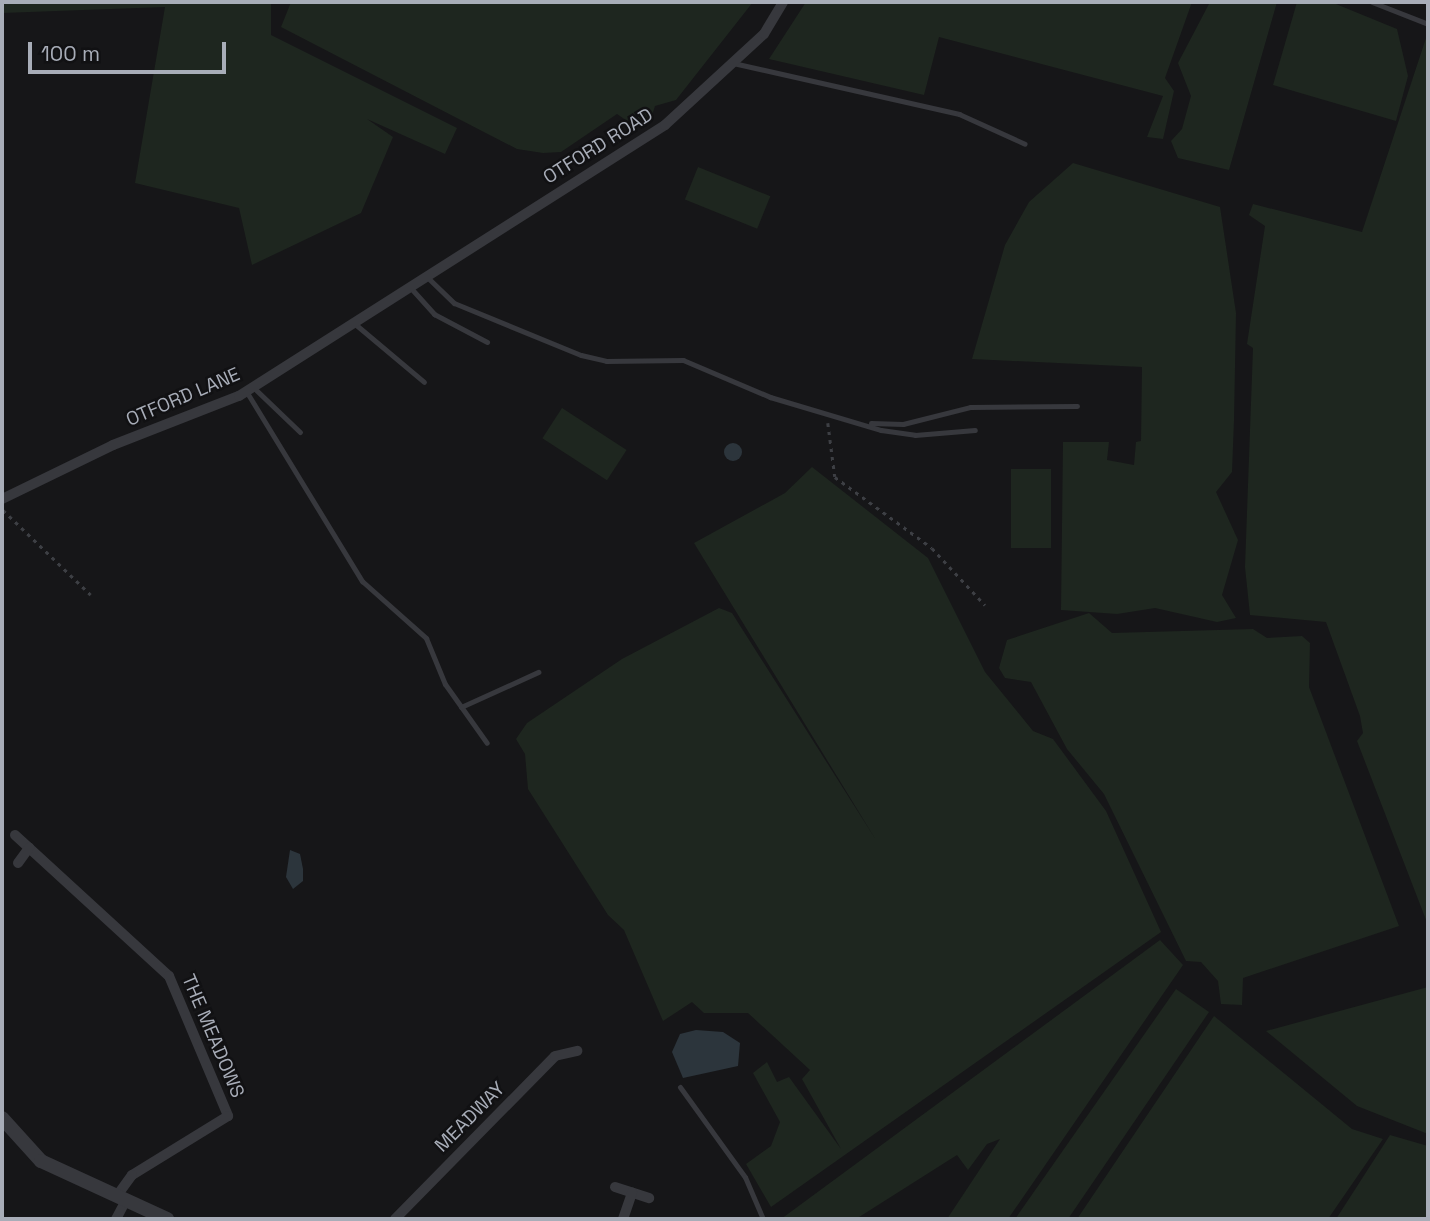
<!DOCTYPE html>
<style>
body{margin:0}
#map{position:relative;width:1430px;height:1221px;overflow:hidden;background:#161618;font-family:"Space Grotesk",sans-serif}
div>[style]{position:absolute}
.green>*{inset:0;background:#1e261f;transform-origin:0 0}
.water>*{inset:0;background:#2c353c}
.round{border-radius:50%}
.path>*{height:2.5px;margin-top:-1.25px;transform-origin:0;background:repeating-linear-gradient(90deg,#3d3f44 0 3.5px,transparent 0 8.5px)}
.service>*{height:5px;margin:-2.5px;padding:0 2.5px;transform-origin:2.5px;border-radius:2.5px;background:#37383d}
.minor>*{height:10px;margin:-5px;padding:0 5px;transform-origin:5px;border-radius:5px;background:#37383d}
.tertiary>*{height:14px;margin:-7px;padding:0 7px;transform-origin:7px;border-radius:7px;background:#37383d}
span{translate:-50% -50%;white-space:nowrap;text-align:center;line-height:1.15;-webkit-text-stroke:5px #111113;paint-order:stroke}
.street-label{font-size:19px;color:#a8adb8}
.frame{position:absolute;inset:0;border:4px solid #a8adb8;pointer-events:none}
.scale{position:absolute;left:28px;top:42px;width:198px;height:32px;box-sizing:border-box;border:4px solid #a8adb8;border-top:0;padding-left:9px;font-size:21px;line-height:24px;white-space:nowrap;color:#a8adb8;-webkit-text-stroke:5px #111113;paint-order:stroke}
</style>
<div id="map">
<div class="green">
<div style="clip-path:polygon(2px 2px,271px 2px,271px 35px,457px 128px,445px 154px,367px 119px,393px 137px,361px 213px,252px 265px,239px 208px,135px 183px,165px 7px,2px 13px)"></div>
<div style="clip-path:polygon(291px 2px,753px 2px,676px 100px,655px 106px,650px 121px,636px 127px,617px 114px,561px 152px,543px 153px,517px 149px,281px 27px)"></div>
<div style="clip-path:polygon(806px 2px,1192px 2px,1165px 78px,1174px 91px,1163px 139px,1147px 137px,1163px 96px,939px 37px,924px 95px,769px 59px)"></div>
<div style="clip-path:polygon(1210px 2px,1277px 2px,1229px 170px,1178px 158px,1171px 141px,1182px 129px,1191px 96px,1178px 63px)"></div>
<div style="clip-path:polygon(1297px 2px,1331px 2px,1397px 29px,1408px 76px,1396px 121px,1273px 85px)"></div>
<div style="clip-path:polygon(1428px 32px,1428px 925px,1357px 741px,1363px 733px,1360px 716px,1326px 622px,1250px 615px,1245px 567px,1253px 348px,1247px 344px,1265px 226px,1249px 215px,1253px 204px,1362px 232px)"></div>
<div style="clip-path:polygon(1073px 163px,1220px 207px,1236px 313px,1234px 420px,1232px 472px,1216px 492px,1238px 540px,1222px 595px,1236px 618px,1217px 622px,1155px 608px,1117px 614px,1061px 610px,1063px 442px,1109px 442px,1107px 460px,1134px 465px,1136px 442px,1141px 441px,1142px 367px,972px 359px,1005px 245px,1029px 202px)"></div>
<div style="left:698px;top:167px;width:78px;height:35px;rotate:22deg"></div>
<div style="left:562px;top:408px;width:77px;height:36px;rotate:33deg"></div>
<div style="clip-path:polygon(812px 467px,928px 558px,985px 672px,1033px 731px,1053px 739px,1106px 811px,1161px 932px,771px 1207px,746px 1164px,771px 1146px,780px 1122px,753px 1073px,767px 1062px,777px 1082px,789px 1077px,841px 1149px,802px 1079px,810px 1070px,748px 1013px,704px 1013px,692px 1002px,663px 1021px,624px 930px,608px 915px,528px 789px,525px 754px,516px 739px,527px 723px,622px 659px,719px 608px,732px 613px,876px 840px,694px 543px,785px 493px)"></div>
<div style="left:1011px;top:469px;width:40px;height:79px"></div>
<div style="clip-path:polygon(1089px 613px,1112px 633px,1253px 629px,1267px 638px,1302px 636px,1310px 643px,1309px 687px,1399px 926px,1243px 978px,1242px 1005px,1221px 1004px,1218px 981px,1201px 962px,1186px 961px,1104px 794px,1067px 749px,1031px 682px,1005px 678px,999px 668px,1007px 640px)"></div>
<div style="clip-path:polygon(1160px 940px,1183px 965px,1008px 1219px,947px 1219px,1000px 1139px,987px 1144px,968px 1170px,957px 1155px,856px 1219px,781px 1219px)"></div>
<div style="clip-path:polygon(1428px 987px,1428px 1134px,1357px 1106px,1266px 1031px)"></div>
<div style="clip-path:polygon(1176px 989px,1209px 1012px,1068px 1219px,1015px 1219px)"></div>
<div style="clip-path:polygon(1214px 1016px,1352px 1129px,1383px 1139px,1328px 1219px,1077px 1219px)"></div>
<div style="clip-path:polygon(1390px 1135px,1428px 1146px,1428px 1219px,1336px 1219px)"></div>
</div>
<div class="water">
<div class="round" style="left:724px;top:443px;width:18px;height:18px"></div>
<div style="clip-path:polygon(290px 850px,300px 854px,303px 869px,303px 881px,293px 889px,286px 877px)"></div>
<div style="clip-path:polygon(696px 1030px,723px 1032px,740px 1043px,738px 1066px,683px 1078px,672px 1052px,680px 1034px)"></div>
</div>
<div class="path">
<div style="left:828px;top:423px;width:54px;rotate:82.6deg"></div>
<div style="left:835px;top:477px;width:120px;rotate:36.2deg"></div>
<div style="left:932px;top:548px;width:78px;rotate:47.1deg"></div>
<div style="left:3px;top:510px;width:122px;rotate:44deg"></div>
</div>
<div class="service">
<div style="left:1372px;top:2px;width:60px;rotate:21.4deg"></div>
<div style="left:733px;top:63px;width:232px;rotate:12.7deg"></div>
<div style="left:959px;top:114px;width:72px;rotate:24.4deg"></div>
<div style="left:426px;top:276px;width:39px;rotate:44deg"></div>
<div style="left:454px;top:303px;width:137px;rotate:22.3deg"></div>
<div style="left:581px;top:355px;width:26px;rotate:13deg"></div>
<div style="left:606px;top:361px;width:77px;rotate:-0.7deg"></div>
<div style="left:683px;top:360px;width:95px;rotate:23deg"></div>
<div style="left:770px;top:397px;width:116px;rotate:16.6deg"></div>
<div style="left:881px;top:430px;width:34px;rotate:8deg"></div>
<div style="left:915px;top:435px;width:60px;rotate:-4.8deg"></div>
<div style="left:409px;top:286px;width:38px;rotate:48deg"></div>
<div style="left:434px;top:314px;width:60px;rotate:27.8deg"></div>
<div style="left:355px;top:324px;width:90px;rotate:40deg"></div>
<div style="left:253px;top:387px;width:65px;rotate:43.8deg"></div>
<div style="left:246px;top:391px;width:223px;rotate:58.6deg"></div>
<div style="left:362px;top:581px;width:86px;rotate:41.7deg"></div>
<div style="left:426px;top:638px;width:50px;rotate:67.6deg"></div>
<div style="left:445px;top:684px;width:72px;rotate:54.6deg"></div>
<div style="left:871px;top:423px;width:32px;rotate:2deg"></div>
<div style="left:903px;top:424px;width:69px;rotate:-14.2deg"></div>
<div style="left:970px;top:407px;width:107px;rotate:-0.5deg"></div>
<div style="left:461px;top:707px;width:85px;rotate:-24.4deg"></div>
<div style="left:680px;top:1087px;width:111px;rotate:54.2deg"></div>
<div style="left:745px;top:1177px;width:46px;rotate:66.8deg"></div>
</div>
<div class="minor">
<div style="left:2px;top:499px;width:123px;rotate:-25.9deg"></div>
<div style="left:113px;top:445px;width:135px;rotate:-21.3deg"></div>
<div style="left:239px;top:396px;width:505px;rotate:-32.46deg"></div>
<div style="left:665px;top:125px;width:134px;rotate:-42.6deg"></div>
<div style="left:764px;top:34px;width:37px;rotate:-59deg"></div>
<div style="left:15px;top:835px;width:209px;rotate:42.5deg"></div>
<div style="left:169px;top:976px;width:152px;rotate:67.1deg"></div>
<div style="left:228px;top:1116px;width:113px;rotate:148.4deg"></div>
<div style="left:132px;top:1175px;width:27px;rotate:126deg"></div>
<div style="left:18px;top:863px;width:19px;rotate:-54deg"></div>
<div style="left:615px;top:1187px;width:36px;rotate:18deg"></div>
<div style="left:116px;top:1219px;width:19px;rotate:-62deg"></div>
<div style="left:395px;top:1219px;width:228px;rotate:-45.5deg"></div>
<div style="left:555px;top:1056px;width:23px;rotate:-13deg"></div>
<div style="left:623px;top:1219px;width:28px;rotate:-71deg"></div>
</div>
<div class="tertiary">
<div style="left:2px;top:1118px;width:58px;rotate:47.8deg"></div>
<div style="left:41px;top:1161px;width:139px;rotate:24.7deg"></div>
</div>
<div class="street-label">
<span style="left:598px;top:146px;rotate:-32deg">OTFORD ROAD</span>
<span style="left:183px;top:397px;rotate:-23deg">OTFORD LANE</span>
<span style="left:213px;top:1036px;rotate:67deg">THE MEADOWS</span>
<span style="left:470px;top:1117px;rotate:-45deg">MEADWAY</span>
</div>
<div class="frame"></div>
<div class="scale">100 m</div>
</div>
